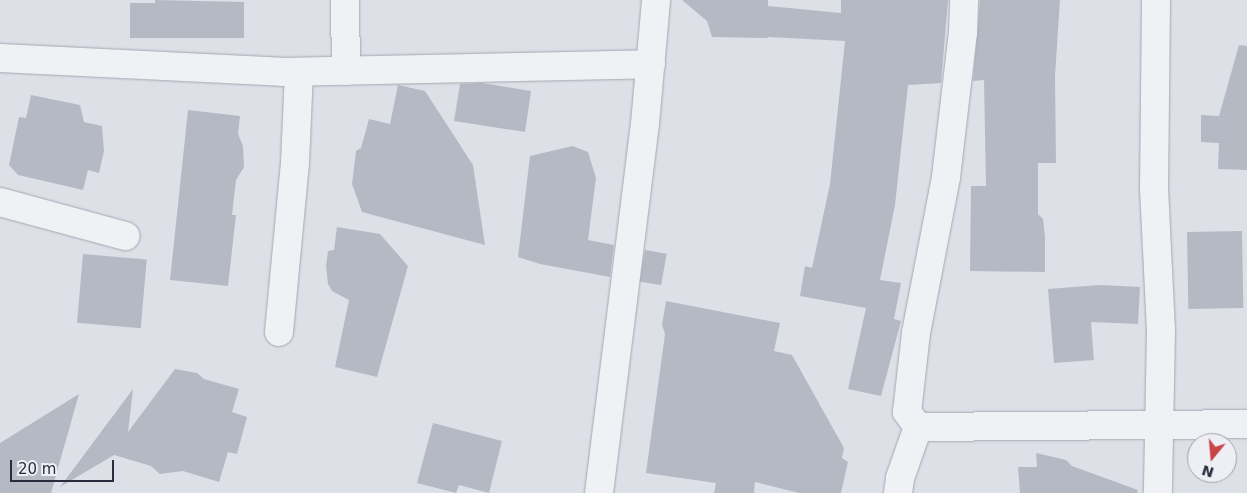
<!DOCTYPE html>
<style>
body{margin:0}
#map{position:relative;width:1247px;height:493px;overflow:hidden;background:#dee0e7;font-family:"DejaVu Sans",sans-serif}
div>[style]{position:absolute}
.building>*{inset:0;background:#b5b9c4;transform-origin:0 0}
.roads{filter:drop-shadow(0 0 1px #a4a7b1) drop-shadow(0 0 1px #a4a7b1)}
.minor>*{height:28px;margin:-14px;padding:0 14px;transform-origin:14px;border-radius:14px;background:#f0f1f5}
span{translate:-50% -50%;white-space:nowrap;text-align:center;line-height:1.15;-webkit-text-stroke:4px #edeff5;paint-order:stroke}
.north{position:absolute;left:1187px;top:433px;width:50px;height:50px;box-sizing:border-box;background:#edeff5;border:1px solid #9ea1ab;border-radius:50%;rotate:197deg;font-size:14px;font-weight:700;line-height:20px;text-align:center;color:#282d3d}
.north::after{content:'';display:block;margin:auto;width:18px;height:22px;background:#ca4547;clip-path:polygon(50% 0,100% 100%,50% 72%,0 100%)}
.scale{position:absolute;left:10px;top:460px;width:104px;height:22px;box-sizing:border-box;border:2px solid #282d3d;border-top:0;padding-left:6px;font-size:15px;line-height:18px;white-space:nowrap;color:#282d3d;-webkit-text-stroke:4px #edeff5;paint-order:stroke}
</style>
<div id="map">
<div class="building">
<div style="clip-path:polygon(155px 0,244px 2px,244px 38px,130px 38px,130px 3px,155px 3px)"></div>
<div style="clip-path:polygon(682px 0,768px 0,768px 6px,841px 13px,841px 0,948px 0,941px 83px,908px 85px,895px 205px,880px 280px,901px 283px,894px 319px,901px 321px,881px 396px,848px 389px,866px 308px,800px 296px,805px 266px,812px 268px,830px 184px,845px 41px,768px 37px,768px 38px,712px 37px,707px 21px)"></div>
<div style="clip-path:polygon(980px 0,1060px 0,1055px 76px,1056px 163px,1038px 163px,1038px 214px,1043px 219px,1045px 236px,1045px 272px,970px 271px,971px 186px,986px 186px,984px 80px,973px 81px)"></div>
<div style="clip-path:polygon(1239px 45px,1247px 46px,1247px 170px,1218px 169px,1219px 143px,1201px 142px,1201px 115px,1219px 116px)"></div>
<div style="clip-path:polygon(482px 83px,531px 91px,525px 132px,454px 121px,460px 84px)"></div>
<div style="clip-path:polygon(398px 85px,425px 91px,473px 165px,485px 245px,362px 212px,352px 184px,356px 151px,361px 148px,369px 119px,390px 124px)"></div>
<div style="clip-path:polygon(31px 95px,80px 105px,84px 122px,102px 126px,104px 151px,99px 173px,88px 170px,83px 190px,18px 175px,9px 165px,19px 117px,26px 118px)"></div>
<div style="clip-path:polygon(188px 110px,240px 116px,238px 134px,243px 146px,244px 167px,236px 180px,232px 215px,236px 215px,228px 286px,170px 280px)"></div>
<div style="clip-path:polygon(573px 146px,588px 152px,596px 178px,588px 240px,614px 245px,610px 277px,540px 264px,518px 257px,530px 156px)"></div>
<div style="clip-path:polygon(337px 227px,380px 234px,408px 266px,377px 377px,335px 367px,349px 300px,332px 291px,328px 284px,326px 266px,328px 251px,334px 250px)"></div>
<div style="left:1242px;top:231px;width:77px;height:55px;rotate:89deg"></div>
<div style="left:645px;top:250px;width:22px;height:32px;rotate:10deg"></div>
<div style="left:83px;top:254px;width:64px;height:69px;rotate:5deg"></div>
<div style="clip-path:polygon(1100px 285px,1140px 287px,1138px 324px,1091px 322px,1094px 360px,1054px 363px,1048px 289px)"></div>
<div style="clip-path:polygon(666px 301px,780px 323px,774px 351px,792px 355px,844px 448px,842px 458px,848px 462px,841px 493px,799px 493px,755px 482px,754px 493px,714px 493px,716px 483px,646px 473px,665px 334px,662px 325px)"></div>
<div style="clip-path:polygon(175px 369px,197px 373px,204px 379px,239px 389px,232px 412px,247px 417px,237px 454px,228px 452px,219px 482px,183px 471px,160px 474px,151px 466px,114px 455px,60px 487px,133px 389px,128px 432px)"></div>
<div style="clip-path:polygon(79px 394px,51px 493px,0 493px,0 443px)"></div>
<div style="clip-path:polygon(433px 423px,502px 441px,489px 493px,459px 485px,456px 493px,417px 483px)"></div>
<div style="clip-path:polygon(1036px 453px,1066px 460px,1072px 466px,1138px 490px,1137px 493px,1020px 493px,1018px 467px,1037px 467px)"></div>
</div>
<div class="roads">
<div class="minor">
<div style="left:345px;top:0;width:71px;rotate:89.2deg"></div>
<div style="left:1156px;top:0;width:188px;rotate:90.6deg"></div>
<div style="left:1154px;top:188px;width:142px;rotate:87.2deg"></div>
<div style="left:1161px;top:330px;width:163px;rotate:91.1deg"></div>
<div style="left:0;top:58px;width:282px;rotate:2.8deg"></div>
<div style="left:282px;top:72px;width:369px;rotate:-1.2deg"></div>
<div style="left:0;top:202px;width:130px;rotate:15.2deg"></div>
<div style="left:279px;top:332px;width:170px;rotate:-84.6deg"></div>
<div style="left:295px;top:163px;width:91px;rotate:-87.5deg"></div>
<div style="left:918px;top:427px;width:329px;rotate:-0.5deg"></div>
<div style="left:599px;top:493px;width:372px;rotate:-82.9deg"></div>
<div style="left:645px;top:124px;width:124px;rotate:-84.9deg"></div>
<div style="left:898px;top:493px;width:15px;rotate:-82deg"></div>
<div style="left:900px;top:478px;width:54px;rotate:-70.6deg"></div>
<div style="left:918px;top:427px;width:19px;rotate:-126deg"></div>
<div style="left:907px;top:412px;width:80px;rotate:-83.5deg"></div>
<div style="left:916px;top:333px;width:159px;rotate:-79.1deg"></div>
<div style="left:946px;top:177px;width:145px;rotate:-83.3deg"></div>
<div style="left:963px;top:33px;width:33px;rotate:-88deg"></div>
</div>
</div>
<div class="north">N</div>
<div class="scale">20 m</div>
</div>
